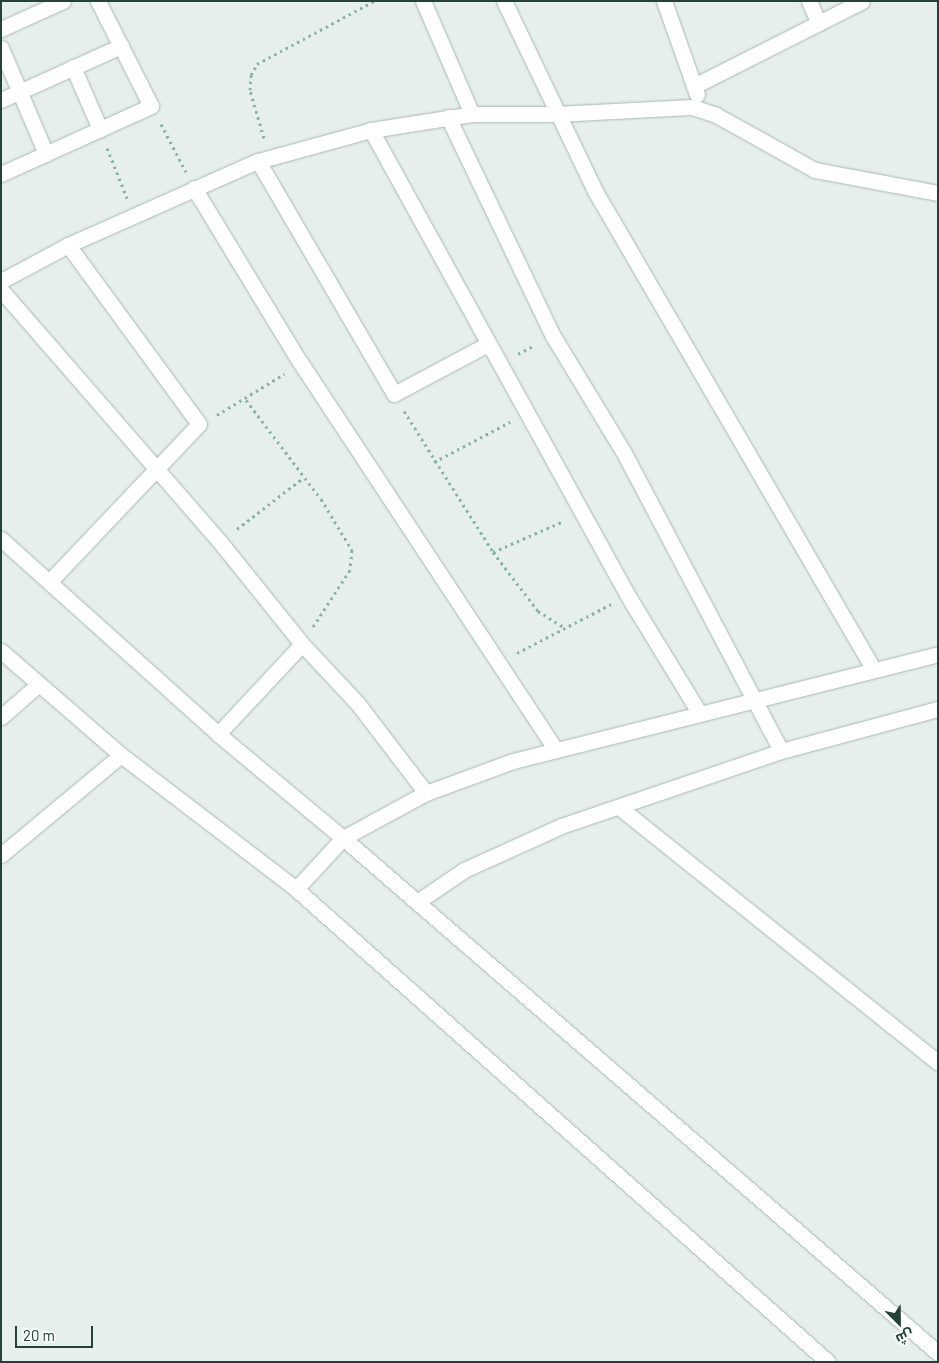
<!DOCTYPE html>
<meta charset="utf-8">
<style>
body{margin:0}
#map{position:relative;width:939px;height:1363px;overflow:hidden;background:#e6efeb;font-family:Barlow,Cairo,sans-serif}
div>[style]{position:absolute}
.path>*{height:3px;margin-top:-1.5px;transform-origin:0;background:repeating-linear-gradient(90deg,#86b3a5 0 2.5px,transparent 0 6.5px)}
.roads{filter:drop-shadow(0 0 1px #a8b8b2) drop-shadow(0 0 1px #a8b8b2)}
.minor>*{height:15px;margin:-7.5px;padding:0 7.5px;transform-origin:7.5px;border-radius:7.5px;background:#fff}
.tertiary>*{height:15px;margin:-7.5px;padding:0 7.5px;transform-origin:7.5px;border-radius:7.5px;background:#fff}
span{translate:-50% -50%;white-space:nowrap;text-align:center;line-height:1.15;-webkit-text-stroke:4px #f7fbf9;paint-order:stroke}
.frame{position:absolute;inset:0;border:2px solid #24423a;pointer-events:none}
.north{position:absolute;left:874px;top:1298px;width:50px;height:50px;-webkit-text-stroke:4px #f7fbf9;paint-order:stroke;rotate:157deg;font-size:14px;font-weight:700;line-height:20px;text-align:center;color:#24423a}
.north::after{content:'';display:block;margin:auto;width:18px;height:22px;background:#24423a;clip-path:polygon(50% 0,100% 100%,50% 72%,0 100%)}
.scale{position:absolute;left:15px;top:1326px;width:78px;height:22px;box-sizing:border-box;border:2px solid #24423a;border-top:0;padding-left:6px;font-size:15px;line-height:18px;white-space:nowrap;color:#24423a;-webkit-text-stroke:4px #f7fbf9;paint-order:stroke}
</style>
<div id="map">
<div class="path">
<div style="left:161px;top:124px;width:54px;rotate:62.5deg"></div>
<div style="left:264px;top:138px;width:50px;rotate:-106.3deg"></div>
<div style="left:250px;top:90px;width:15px;rotate:-86deg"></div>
<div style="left:251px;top:75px;width:13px;rotate:-61deg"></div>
<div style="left:257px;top:64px;width:133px;rotate:-28.3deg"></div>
<div style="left:107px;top:148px;width:54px;rotate:68.2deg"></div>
<div style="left:518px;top:354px;width:19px;rotate:-28deg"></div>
<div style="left:246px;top:400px;width:124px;rotate:52.9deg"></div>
<div style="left:321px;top:499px;width:60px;rotate:58.7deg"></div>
<div style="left:352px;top:550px;width:20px;rotate:96deg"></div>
<div style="left:350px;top:570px;width:68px;rotate:123deg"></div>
<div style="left:404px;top:411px;width:167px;rotate:57.7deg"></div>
<div style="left:493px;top:552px;width:74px;rotate:52.7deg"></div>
<div style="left:538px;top:611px;width:32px;rotate:32deg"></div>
<div style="left:217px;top:415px;width:79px;rotate:-31.5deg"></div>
<div style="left:434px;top:462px;width:86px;rotate:-27.8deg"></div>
<div style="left:237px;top:529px;width:83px;rotate:-37.7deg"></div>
<div style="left:493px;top:552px;width:77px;rotate:-23.6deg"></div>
<div style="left:517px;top:653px;width:106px;rotate:-27.5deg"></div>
</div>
<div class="roads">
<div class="minor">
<div style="left:423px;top:1px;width:123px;rotate:66.6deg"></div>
<div style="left:504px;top:1px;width:211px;rotate:64.4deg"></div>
<div style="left:595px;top:191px;width:554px;rotate:59.78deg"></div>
<div style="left:664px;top:1px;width:99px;rotate:70.5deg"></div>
<div style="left:809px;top:1px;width:24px;rotate:66deg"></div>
<div style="left:1px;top:29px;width:68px;rotate:-24.3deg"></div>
<div style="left:1px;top:48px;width:115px;rotate:67deg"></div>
<div style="left:73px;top:67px;width:68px;rotate:66.5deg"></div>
<div style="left:694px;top:86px;width:188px;rotate:-26.8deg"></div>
<div style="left:1px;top:100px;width:132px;rotate:-24.2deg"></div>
<div style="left:448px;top:117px;width:243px;rotate:64.4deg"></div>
<div style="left:553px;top:336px;width:135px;rotate:58.7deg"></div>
<div style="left:623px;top:451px;width:339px;rotate:62.2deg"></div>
<div style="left:371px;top:130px;width:532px;rotate:61.12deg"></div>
<div style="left:628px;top:596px;width:138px;rotate:58.6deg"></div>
<div style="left:258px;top:161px;width:270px;rotate:59.7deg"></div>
<div style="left:394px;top:394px;width:106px;rotate:-28deg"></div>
<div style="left:1px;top:174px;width:165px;rotate:-24.4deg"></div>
<div style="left:151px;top:106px;width:118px;rotate:-116.8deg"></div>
<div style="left:194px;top:188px;width:204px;rotate:58.7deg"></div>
<div style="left:300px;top:362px;width:465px;rotate:56.6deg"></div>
<div style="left:1px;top:281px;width:76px;rotate:-28.2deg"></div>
<div style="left:68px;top:245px;width:208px;rotate:-23.9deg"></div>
<div style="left:258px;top:161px;width:117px;rotate:-15.3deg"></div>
<div style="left:371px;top:130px;width:102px;rotate:-9deg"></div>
<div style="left:472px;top:114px;width:83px"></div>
<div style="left:555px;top:114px;width:137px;rotate:-2.9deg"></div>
<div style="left:692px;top:107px;width:25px;rotate:18deg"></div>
<div style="left:716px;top:115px;width:113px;rotate:29.1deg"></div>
<div style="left:815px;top:170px;width:125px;rotate:10.6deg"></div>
<div style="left:1px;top:290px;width:334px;rotate:49deg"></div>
<div style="left:220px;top:542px;width:131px;rotate:51.2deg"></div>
<div style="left:302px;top:644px;width:82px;rotate:47deg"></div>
<div style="left:358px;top:704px;width:112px;rotate:52.6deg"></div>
<div style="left:50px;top:581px;width:216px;rotate:-46.5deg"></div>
<div style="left:199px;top:424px;width:222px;rotate:-126.2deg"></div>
<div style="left:1px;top:651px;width:159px;rotate:40.9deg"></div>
<div style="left:121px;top:755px;width:220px;rotate:37.4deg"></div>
<div style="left:296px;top:889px;width:712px;rotate:41.64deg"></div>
<div style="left:1px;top:717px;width:50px;rotate:-41deg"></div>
<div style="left:218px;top:734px;width:123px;rotate:-47deg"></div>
<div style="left:619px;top:807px;width:409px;rotate:38.7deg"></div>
<div style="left:1px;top:855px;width:156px;rotate:-39.8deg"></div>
<div style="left:296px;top:889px;width:69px;rotate:-47.3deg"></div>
<div style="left:343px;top:838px;width:94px;rotate:-28.5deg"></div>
<div style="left:426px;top:793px;width:93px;rotate:-20.2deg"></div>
<div style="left:513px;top:761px;width:438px;rotate:-14.1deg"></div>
<div style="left:417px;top:902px;width:57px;rotate:-34.2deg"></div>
<div style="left:464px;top:870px;width:107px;rotate:-24.4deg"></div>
<div style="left:561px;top:826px;width:232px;rotate:-18.8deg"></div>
<div style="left:781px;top:751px;width:163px;rotate:-15deg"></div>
</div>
<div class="tertiary">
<div style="left:1px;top:539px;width:292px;rotate:41.9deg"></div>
<div style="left:218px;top:734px;width:163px;rotate:39.8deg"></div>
<div style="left:343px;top:838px;width:787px;rotate:40.88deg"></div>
</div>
</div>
<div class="frame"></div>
<div class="north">ش</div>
<div class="scale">20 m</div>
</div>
